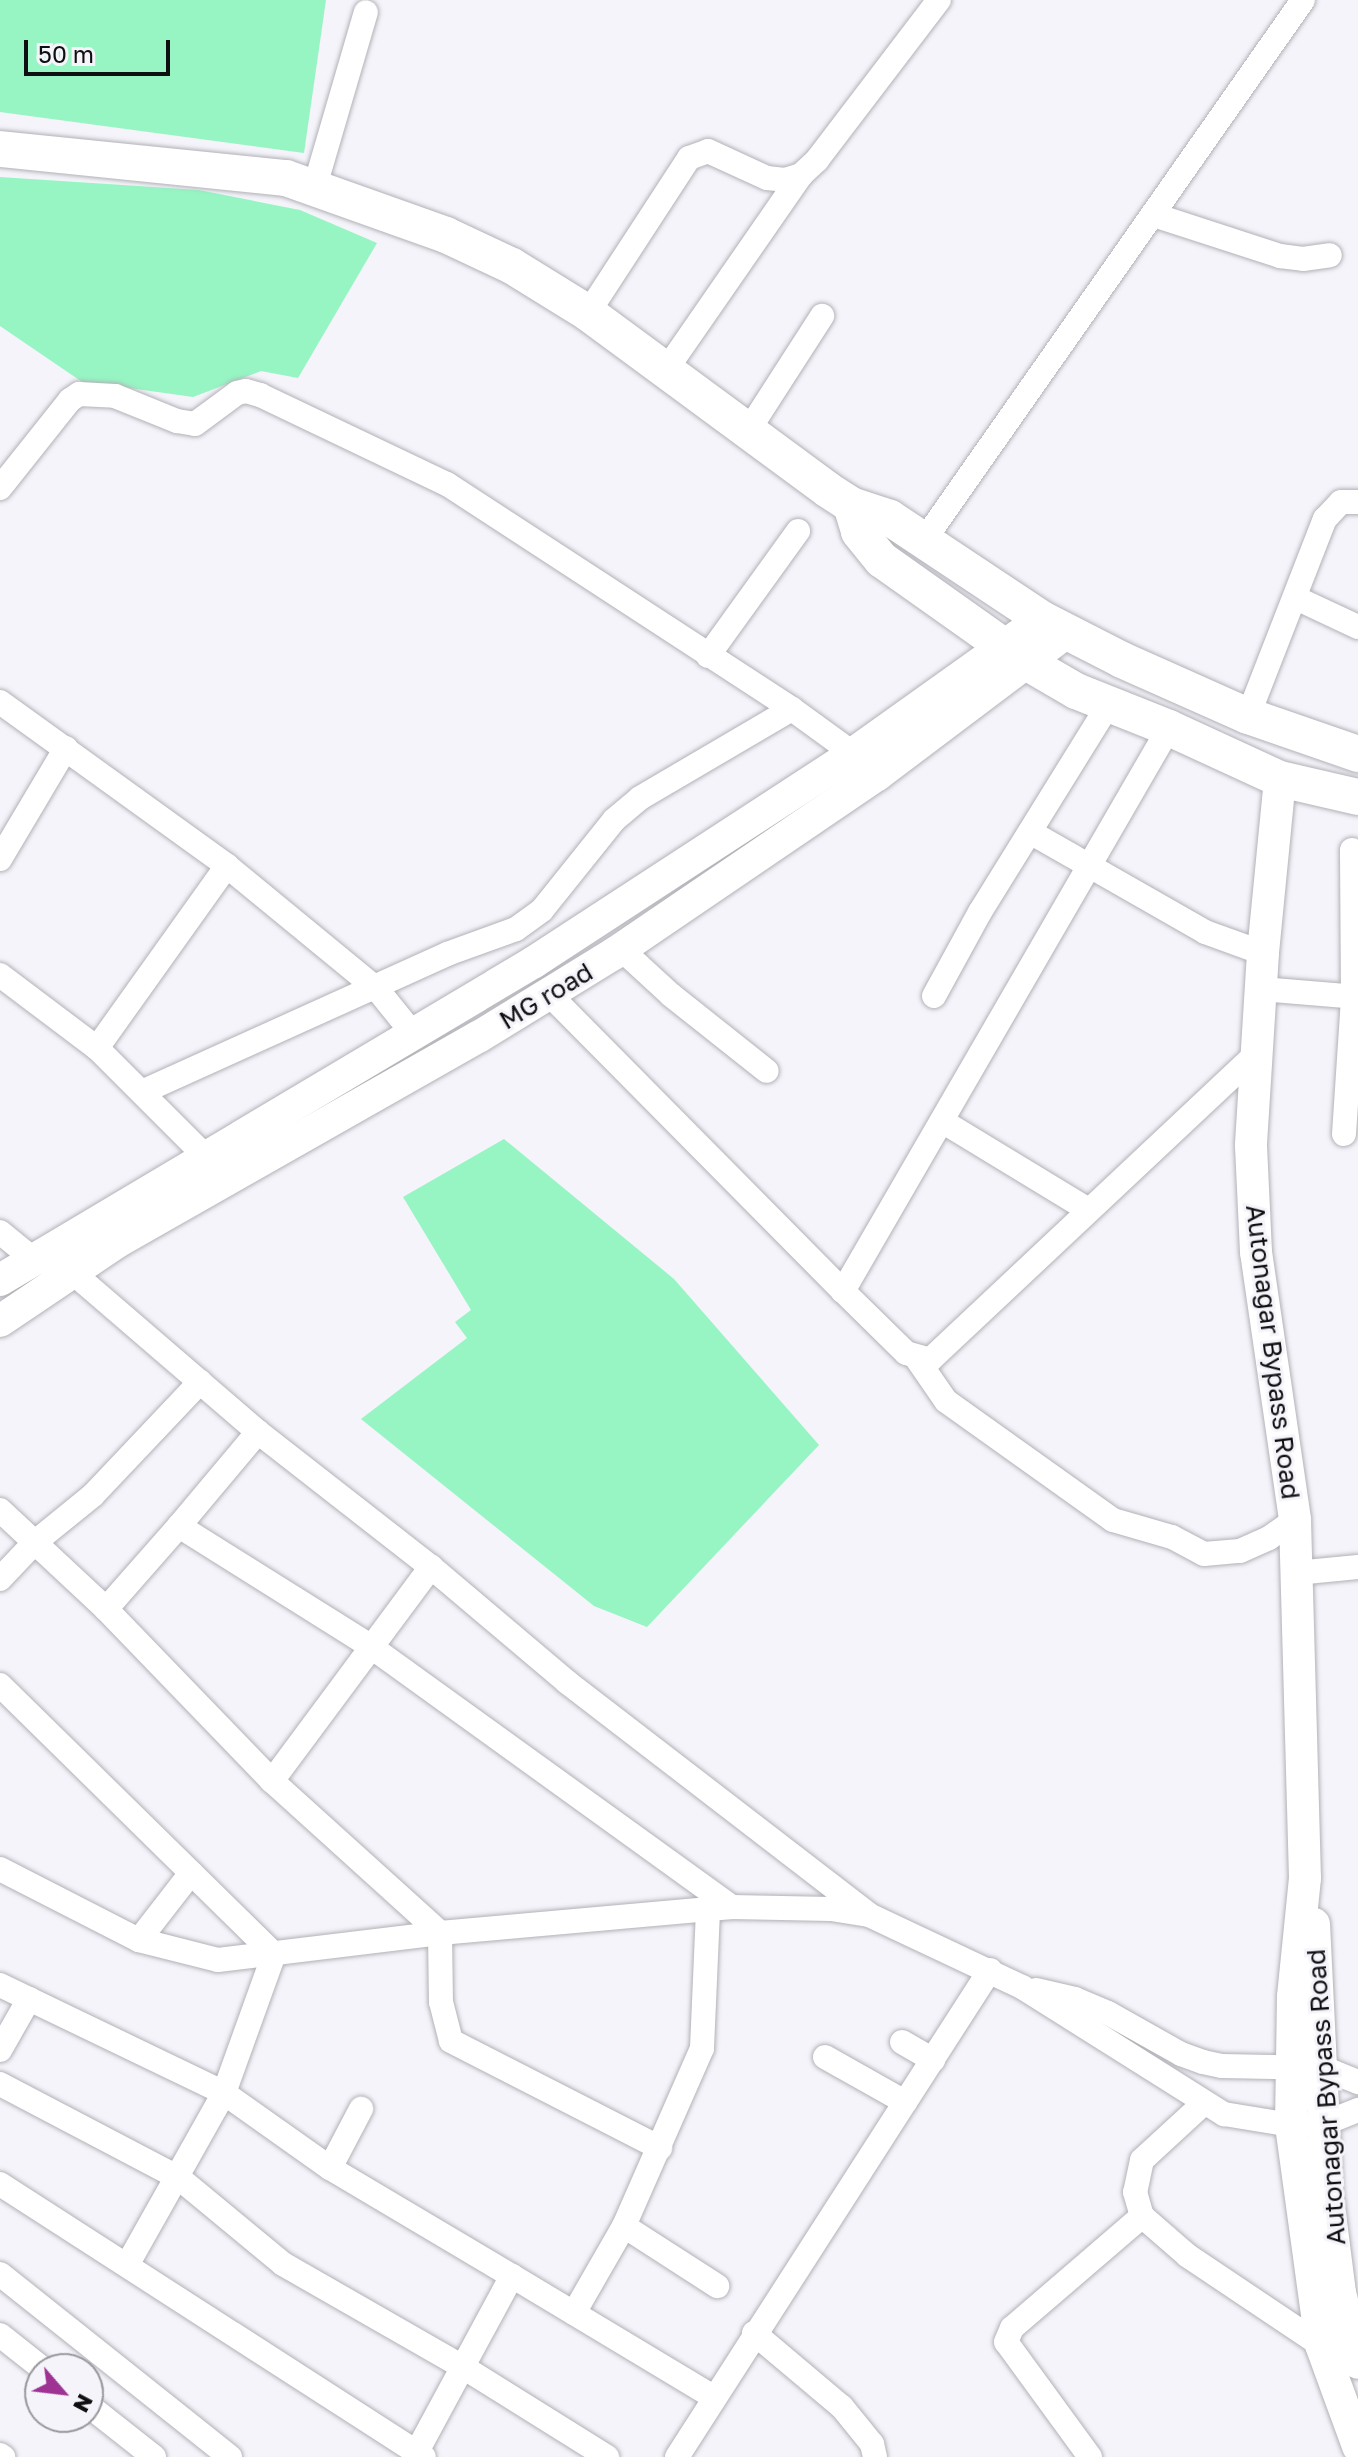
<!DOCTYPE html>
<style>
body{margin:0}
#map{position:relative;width:1358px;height:2457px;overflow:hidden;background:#f4f4fa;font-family:"Golos Text",sans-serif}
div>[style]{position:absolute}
.green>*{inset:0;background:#96f5c3}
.roads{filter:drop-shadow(0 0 2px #b2b1b7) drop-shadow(0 0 2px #b2b1b7)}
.minor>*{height:24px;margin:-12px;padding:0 12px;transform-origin:12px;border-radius:12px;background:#fff}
.major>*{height:32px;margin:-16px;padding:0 16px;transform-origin:16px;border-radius:16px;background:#fff}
.highway>*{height:36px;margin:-18px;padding:0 18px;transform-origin:18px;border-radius:18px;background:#fff}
span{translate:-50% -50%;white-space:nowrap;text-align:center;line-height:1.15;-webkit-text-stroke:6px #f4f4fa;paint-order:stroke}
.street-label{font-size:26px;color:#0f0f11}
.north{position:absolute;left:24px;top:2353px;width:80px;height:80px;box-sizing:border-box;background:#f4f4fa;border:2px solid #98989d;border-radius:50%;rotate:118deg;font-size:22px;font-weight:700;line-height:32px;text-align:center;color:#0f0f11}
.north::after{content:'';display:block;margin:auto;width:28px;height:36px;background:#9f3393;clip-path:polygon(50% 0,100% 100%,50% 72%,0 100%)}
.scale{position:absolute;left:24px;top:40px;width:146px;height:36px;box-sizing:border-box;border:4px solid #0f0f11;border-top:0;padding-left:10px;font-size:24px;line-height:28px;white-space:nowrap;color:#0f0f11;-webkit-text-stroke:6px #f4f4fa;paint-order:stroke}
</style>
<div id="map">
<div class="green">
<div style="clip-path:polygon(0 0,326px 0,304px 153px,0 112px)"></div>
<div style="clip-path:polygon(0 177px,199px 190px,300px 210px,377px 243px,298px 378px,261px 371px,193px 397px,122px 387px,91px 388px,0 326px)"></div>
<div style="clip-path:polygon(504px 1139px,674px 1279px,819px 1445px,647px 1627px,594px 1606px,361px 1419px,467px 1338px,455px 1322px,471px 1310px,403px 1197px)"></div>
</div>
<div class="roads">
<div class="minor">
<div style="left:315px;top:186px;width:181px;rotate:-73.7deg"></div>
<div style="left:1154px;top:215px;width:133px;rotate:18deg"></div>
<div style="left:1280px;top:256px;width:23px;rotate:7deg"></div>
<div style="left:1303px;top:259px;width:27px;rotate:-8deg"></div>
<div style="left:588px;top:313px;width:185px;rotate:-56.9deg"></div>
<div style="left:689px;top:158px;width:20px;rotate:-20deg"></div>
<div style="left:708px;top:151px;width:65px;rotate:24.6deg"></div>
<div style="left:767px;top:178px;width:18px;rotate:6deg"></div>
<div style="left:785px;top:180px;width:17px;rotate:-17deg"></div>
<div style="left:801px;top:175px;width:22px;rotate:-43deg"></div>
<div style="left:817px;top:160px;width:201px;rotate:-52.7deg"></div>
<div style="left:666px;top:370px;width:237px;rotate:-55.3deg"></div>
<div style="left:748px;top:431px;width:137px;rotate:-57.2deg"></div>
<div style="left:0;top:488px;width:112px;rotate:-51.5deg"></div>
<div style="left:70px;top:400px;width:11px;rotate:-34deg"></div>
<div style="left:79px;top:394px;width:36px;rotate:3deg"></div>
<div style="left:115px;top:396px;width:67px;rotate:22deg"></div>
<div style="left:177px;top:421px;width:18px;rotate:9deg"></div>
<div style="left:195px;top:424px;width:52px;rotate:-36.4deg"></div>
<div style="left:237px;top:393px;width:9px;rotate:-13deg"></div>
<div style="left:246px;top:391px;width:15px;rotate:16deg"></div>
<div style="left:260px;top:395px;width:207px;rotate:25.5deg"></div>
<div style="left:447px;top:484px;width:412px;rotate:33.1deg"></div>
<div style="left:792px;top:709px;width:90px;rotate:36deg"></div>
<div style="left:925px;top:539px;width:658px;rotate:-54.96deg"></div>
<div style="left:1296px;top:598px;width:68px;rotate:25.1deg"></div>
<div style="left:708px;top:656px;width:154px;rotate:-54.2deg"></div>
<div style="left:0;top:702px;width:280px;rotate:35.8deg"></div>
<div style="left:227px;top:866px;width:194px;rotate:39.4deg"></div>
<div style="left:377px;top:989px;width:59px;rotate:51.2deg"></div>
<div style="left:1248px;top:716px;width:212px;rotate:-68.7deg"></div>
<div style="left:1325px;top:519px;width:23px;rotate:-47deg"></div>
<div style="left:1341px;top:502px;width:17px"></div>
<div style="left:1169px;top:728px;width:651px;rotate:120.07deg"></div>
<div style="left:843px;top:1291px;width:88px;rotate:44.5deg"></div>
<div style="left:906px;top:1353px;width:25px;rotate:16deg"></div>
<div style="left:930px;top:1360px;width:446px;rotate:-43.2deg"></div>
<div style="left:1030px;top:832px;width:202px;rotate:29.7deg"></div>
<div style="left:1205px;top:932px;width:62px;rotate:19.9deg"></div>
<div style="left:0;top:859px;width:129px;rotate:-59.3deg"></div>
<div style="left:621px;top:949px;width:68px;rotate:42.6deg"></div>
<div style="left:671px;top:995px;width:122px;rotate:38.4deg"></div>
<div style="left:0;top:975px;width:121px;rotate:37deg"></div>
<div style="left:97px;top:1048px;width:168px;rotate:45deg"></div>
<div style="left:1261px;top:989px;width:97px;rotate:4.7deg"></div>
<div style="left:549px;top:994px;width:418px;rotate:45.3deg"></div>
<div style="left:934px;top:996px;width:96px;rotate:-61.3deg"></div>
<div style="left:980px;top:912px;width:245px;rotate:-58.2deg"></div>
<div style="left:97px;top:1048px;width:224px;rotate:-54.5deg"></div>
<div style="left:144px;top:1091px;width:333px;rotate:-24.3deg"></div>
<div style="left:447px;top:954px;width:73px;rotate:-19.9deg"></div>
<div style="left:516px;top:929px;width:32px;rotate:-36deg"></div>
<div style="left:542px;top:910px;width:115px;rotate:-51.3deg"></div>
<div style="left:614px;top:820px;width:34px;rotate:-40deg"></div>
<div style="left:640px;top:798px;width:176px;rotate:-30.4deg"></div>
<div style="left:942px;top:1121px;width:170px;rotate:31.3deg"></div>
<div style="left:1344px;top:1134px;width:137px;rotate:-86.2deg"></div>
<div style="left:1353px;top:997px;width:147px;rotate:-90.4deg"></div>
<div style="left:0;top:1232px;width:43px;rotate:39.3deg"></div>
<div style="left:33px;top:1259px;width:41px;rotate:18.4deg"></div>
<div style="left:72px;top:1272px;width:245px;rotate:40.7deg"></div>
<div style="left:258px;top:1432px;width:219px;rotate:38deg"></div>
<div style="left:431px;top:1567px;width:178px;rotate:40.2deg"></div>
<div style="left:567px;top:1682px;width:379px;rotate:37.6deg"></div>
<div style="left:917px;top:1359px;width:51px;rotate:55.4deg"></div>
<div style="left:946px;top:1401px;width:205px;rotate:35.5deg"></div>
<div style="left:1113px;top:1520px;width:61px;rotate:16.1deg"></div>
<div style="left:1172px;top:1537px;width:36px;rotate:28deg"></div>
<div style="left:1204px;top:1554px;width:36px;rotate:-5deg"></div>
<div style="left:1240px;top:1551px;width:32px;rotate:-24deg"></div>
<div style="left:1269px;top:1538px;width:32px;rotate:-35deg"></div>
<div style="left:0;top:1510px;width:145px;rotate:43deg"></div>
<div style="left:106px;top:1609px;width:239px;rotate:46deg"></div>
<div style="left:272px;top:1781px;width:227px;rotate:42.1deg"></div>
<div style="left:440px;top:1933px;width:69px;rotate:89.2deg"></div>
<div style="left:441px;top:2002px;width:40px;rotate:75.6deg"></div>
<div style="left:451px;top:2041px;width:235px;rotate:27.1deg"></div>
<div style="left:179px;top:1526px;width:123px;rotate:-50deg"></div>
<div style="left:1296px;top:1573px;width:62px;rotate:-5.5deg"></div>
<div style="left:0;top:1579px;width:50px;rotate:-46.6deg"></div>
<div style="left:34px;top:1543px;width:76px;rotate:-39.1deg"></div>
<div style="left:93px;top:1495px;width:156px;rotate:-46.6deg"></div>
<div style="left:106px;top:1609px;width:111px;rotate:-48.7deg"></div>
<div style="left:179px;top:1526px;width:226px;rotate:32.1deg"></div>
<div style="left:370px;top:1646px;width:446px;rotate:35.8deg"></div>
<div style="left:0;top:1685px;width:384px;rotate:44.5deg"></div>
<div style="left:274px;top:1954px;width:148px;rotate:109.8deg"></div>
<div style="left:224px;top:2093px;width:197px;rotate:119.4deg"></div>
<div style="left:272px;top:1781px;width:267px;rotate:-53.4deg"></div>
<div style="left:0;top:1869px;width:156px;rotate:27.1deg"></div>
<div style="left:139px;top:1940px;width:81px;rotate:14.2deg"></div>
<div style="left:218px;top:1960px;width:224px;rotate:-6.9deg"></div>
<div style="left:440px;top:1933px;width:293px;rotate:-5.1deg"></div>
<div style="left:732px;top:1907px;width:99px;rotate:1.2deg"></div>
<div style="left:831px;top:1909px;width:38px;rotate:9deg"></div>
<div style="left:869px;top:1915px;width:169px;rotate:25.2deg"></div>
<div style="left:1022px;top:1987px;width:239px;rotate:32.2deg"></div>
<div style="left:1224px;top:2114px;width:68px;rotate:9.3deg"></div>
<div style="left:1291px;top:2125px;width:32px;rotate:-2deg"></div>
<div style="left:1323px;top:2124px;width:38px;rotate:-22deg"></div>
<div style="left:139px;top:1940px;width:85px;rotate:-52.2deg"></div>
<div style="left:0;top:1985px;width:249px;rotate:25.7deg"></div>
<div style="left:224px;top:2093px;width:130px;rotate:35.3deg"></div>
<div style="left:330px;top:2168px;width:212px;rotate:30.7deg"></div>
<div style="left:1036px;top:1990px;width:40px;rotate:13deg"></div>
<div style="left:1075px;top:1999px;width:36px;rotate:23deg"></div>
<div style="left:1108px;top:2013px;width:84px;rotate:29.3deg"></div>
<div style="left:1181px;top:2054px;width:23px;rotate:20deg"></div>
<div style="left:1203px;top:2062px;width:19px;rotate:12deg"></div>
<div style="left:1222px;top:2066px;width:101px;rotate:1.1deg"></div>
<div style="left:1323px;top:2068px;width:38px;rotate:22deg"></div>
<div style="left:902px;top:2042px;width:36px;rotate:30deg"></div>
<div style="left:0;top:2050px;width:59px;rotate:-60.4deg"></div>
<div style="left:825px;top:2057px;width:92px;rotate:29.4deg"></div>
<div style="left:0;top:2084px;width:202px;rotate:27.7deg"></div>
<div style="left:179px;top:2178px;width:135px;rotate:39.6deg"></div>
<div style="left:283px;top:2264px;width:207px;rotate:29.8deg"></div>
<div style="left:463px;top:2367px;width:170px;rotate:32deg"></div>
<div style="left:1204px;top:2103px;width:84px;rotate:137.4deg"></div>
<div style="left:1142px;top:2160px;width:33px;rotate:102deg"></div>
<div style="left:1135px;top:2192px;width:25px;rotate:74deg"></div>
<div style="left:1142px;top:2216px;width:61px;rotate:41deg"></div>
<div style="left:1188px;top:2256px;width:160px;rotate:33.8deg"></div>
<div style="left:330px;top:2168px;width:67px;rotate:-62.3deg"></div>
<div style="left:0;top:2184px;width:504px;rotate:32.78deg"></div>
<div style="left:624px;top:2226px;width:111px;rotate:32.8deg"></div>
<div style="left:0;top:2274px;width:294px;rotate:38.5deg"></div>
<div style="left:574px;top:2313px;width:100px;rotate:-60.1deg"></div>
<div style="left:624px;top:2226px;width:194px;rotate:-66.3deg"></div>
<div style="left:702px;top:2048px;width:139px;rotate:-87.5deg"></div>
<div style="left:754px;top:2333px;width:115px;rotate:40.1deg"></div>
<div style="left:842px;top:2407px;width:48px;rotate:51deg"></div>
<div style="left:872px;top:2444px;width:13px;rotate:77deg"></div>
<div style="left:0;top:2335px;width:55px;rotate:38.3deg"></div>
<div style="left:88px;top:2405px;width:84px;rotate:38.2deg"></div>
<div style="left:0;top:2455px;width:4px;rotate:34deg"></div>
<div style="left:414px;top:2457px;width:206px;rotate:-61.6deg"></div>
<div style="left:512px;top:2276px;width:235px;rotate:31deg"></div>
<div style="left:677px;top:2457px;width:579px;rotate:-57.27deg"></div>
<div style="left:1090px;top:2457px;width:142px;rotate:-126.1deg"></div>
<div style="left:1006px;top:2342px;width:15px;rotate:-67deg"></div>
<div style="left:1012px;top:2328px;width:172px;rotate:-40.7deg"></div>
</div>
<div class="major">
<div style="left:1280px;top:779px;width:175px;rotate:95.6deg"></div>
<div style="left:1263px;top:953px;width:193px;rotate:93.6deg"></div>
<div style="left:1251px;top:1146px;width:106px;rotate:87.3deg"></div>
<div style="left:1256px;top:1252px;width:271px;rotate:81.7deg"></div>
<div style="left:1295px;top:1520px;width:358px;rotate:88.4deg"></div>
<div style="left:1305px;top:1878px;width:120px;rotate:95.8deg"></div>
<div style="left:1293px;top:1997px;width:128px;rotate:90.9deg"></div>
<div style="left:1291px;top:2125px;width:222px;rotate:82.2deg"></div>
<div style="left:1321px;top:2345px;width:108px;rotate:69.9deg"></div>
<div style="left:0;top:1280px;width:622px;rotate:-30.77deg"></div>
<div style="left:534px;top:962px;width:382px;rotate:-33.1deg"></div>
<div style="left:854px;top:753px;width:231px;rotate:-35.5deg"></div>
<div style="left:0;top:1321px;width:141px;rotate:-34deg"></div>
<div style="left:117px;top:1242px;width:417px;rotate:-29.6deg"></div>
<div style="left:480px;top:1036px;width:158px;rotate:-31.6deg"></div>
<div style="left:615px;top:953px;width:317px;rotate:-34.2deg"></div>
<div style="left:877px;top:775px;width:238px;rotate:-37deg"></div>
<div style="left:1314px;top:1924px;width:267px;rotate:87.2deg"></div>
<div style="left:1327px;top:2191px;width:103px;rotate:82.7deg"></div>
<div style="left:1340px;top:2293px;width:72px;rotate:75.6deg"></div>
</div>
<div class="highway">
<div style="left:0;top:149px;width:287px;rotate:5.8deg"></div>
<div style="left:286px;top:178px;width:170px;rotate:19.6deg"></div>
<div style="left:446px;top:235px;width:73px;rotate:25.2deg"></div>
<div style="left:512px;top:266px;width:89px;rotate:31.7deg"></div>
<div style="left:588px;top:313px;width:298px;rotate:36.4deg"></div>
<div style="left:828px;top:490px;width:27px;rotate:33deg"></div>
<div style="left:851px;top:505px;width:41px;rotate:18.4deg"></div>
<div style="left:890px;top:518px;width:182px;rotate:33.6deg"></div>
<div style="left:1042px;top:619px;width:90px;rotate:27.1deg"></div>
<div style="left:1122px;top:660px;width:138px;rotate:24deg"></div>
<div style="left:1248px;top:716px;width:116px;rotate:19.1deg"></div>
<div style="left:851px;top:505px;width:28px;rotate:73deg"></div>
<div style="left:859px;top:532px;width:36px;rotate:51deg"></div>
<div style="left:882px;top:560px;width:176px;rotate:35.3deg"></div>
<div style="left:1026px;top:662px;width:58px;rotate:30.1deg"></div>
<div style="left:1076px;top:691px;width:100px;rotate:21.7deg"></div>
<div style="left:1169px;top:728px;width:122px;rotate:24.7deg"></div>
<div style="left:1280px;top:779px;width:80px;rotate:13deg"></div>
</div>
</div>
<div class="street-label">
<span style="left:546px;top:996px;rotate:-31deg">MG road</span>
<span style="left:1273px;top:1352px;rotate:83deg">Autonagar Bypass Road</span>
<span style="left:1326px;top:2097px;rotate:-94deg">Autonagar Bypass Road</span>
</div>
<div class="north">N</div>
<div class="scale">50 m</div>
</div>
